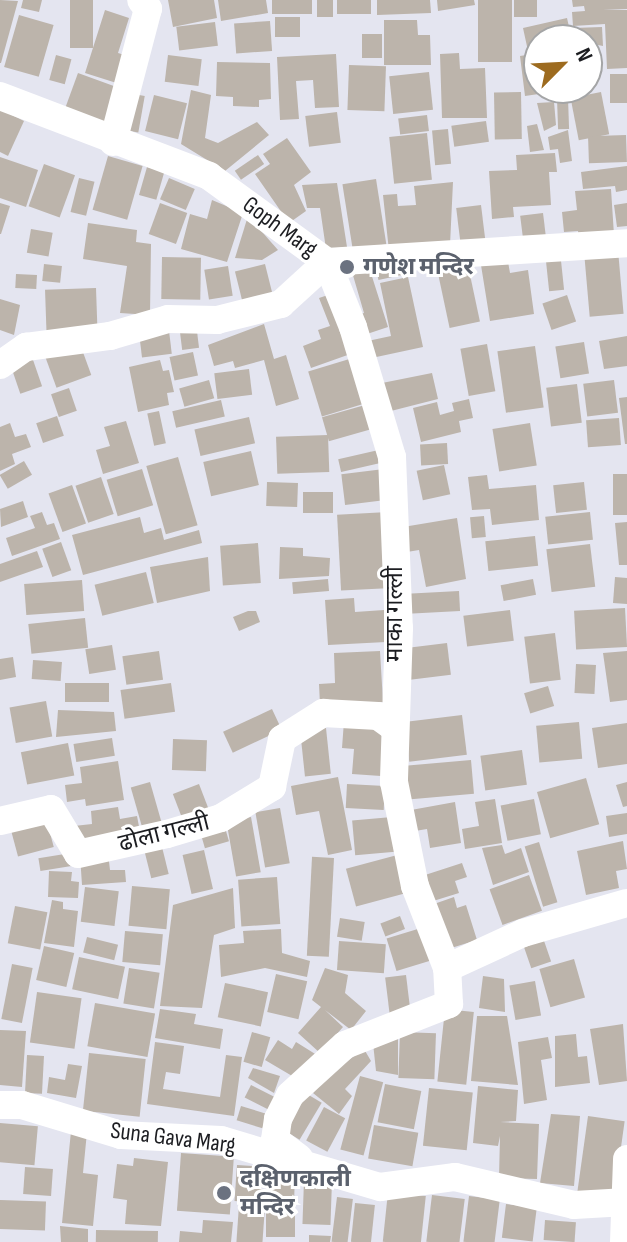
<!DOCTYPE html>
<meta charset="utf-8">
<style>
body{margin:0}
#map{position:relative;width:627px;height:1242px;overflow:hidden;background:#e4e5f0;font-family:"Sofia Sans Condensed","Noto Sans Devanagari",sans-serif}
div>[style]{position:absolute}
.building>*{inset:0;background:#bcb4ab;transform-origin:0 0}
.minor>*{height:28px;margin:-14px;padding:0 14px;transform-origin:14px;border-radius:14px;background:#fff}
.dots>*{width:22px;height:22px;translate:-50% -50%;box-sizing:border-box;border:4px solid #fff;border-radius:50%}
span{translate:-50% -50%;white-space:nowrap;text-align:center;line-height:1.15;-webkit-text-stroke:6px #fff;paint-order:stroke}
.street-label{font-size:24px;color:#1c1d21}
.worship-label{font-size:24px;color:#5b616d;font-weight:700}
.left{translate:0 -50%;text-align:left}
.north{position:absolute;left:523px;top:24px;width:80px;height:80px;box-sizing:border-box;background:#fff;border:2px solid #a4a5a6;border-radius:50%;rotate:66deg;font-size:22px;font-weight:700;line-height:32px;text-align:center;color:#1c1d21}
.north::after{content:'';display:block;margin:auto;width:28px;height:36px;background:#9d6b1f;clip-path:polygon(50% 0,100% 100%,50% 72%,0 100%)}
</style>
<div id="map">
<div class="building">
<div style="clip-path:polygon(0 0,18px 1px,1px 63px,0 63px)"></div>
<div style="clip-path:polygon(23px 0,42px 0,39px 12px,21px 8px)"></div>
<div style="left:70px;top:0;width:23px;height:48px"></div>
<div style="clip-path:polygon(168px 0,214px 0,217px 18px,173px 27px)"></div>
<div style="clip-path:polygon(218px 0,266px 0,268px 13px,221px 21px)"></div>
<div style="left:272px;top:0;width:40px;height:14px"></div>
<div style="left:317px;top:0;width:16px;height:17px"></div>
<div style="left:337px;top:0;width:34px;height:14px"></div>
<div style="clip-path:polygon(377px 0,430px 0,431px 13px,377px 15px)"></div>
<div style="clip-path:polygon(437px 0,474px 0,475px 5px,438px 11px)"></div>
<div style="left:478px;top:0;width:34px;height:62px"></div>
<div style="left:514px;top:0;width:23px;height:17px"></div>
<div style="clip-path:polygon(572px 0,627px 0,627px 9px,603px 10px,627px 10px,627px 68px,607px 69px,605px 24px,573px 26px,572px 12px,585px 11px,584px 6px,573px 7px)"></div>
<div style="clip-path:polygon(105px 10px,129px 18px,118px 53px,135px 58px,126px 86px,85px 73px)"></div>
<div style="left:19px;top:15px;width:36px;height:54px;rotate:16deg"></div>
<div style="left:275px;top:17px;width:25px;height:20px"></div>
<div style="clip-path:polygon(567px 18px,572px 40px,539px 40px,539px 48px,528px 51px,523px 28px)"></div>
<div style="clip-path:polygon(384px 20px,417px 20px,418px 35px,430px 35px,431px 65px,384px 65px)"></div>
<div style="left:270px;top:21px;width:30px;height:36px;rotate:86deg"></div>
<div style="left:215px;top:22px;width:24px;height:39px;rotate:83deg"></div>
<div style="clip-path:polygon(602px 27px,603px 46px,573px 40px,573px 28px)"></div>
<div style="left:362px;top:34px;width:20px;height:24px"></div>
<div style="clip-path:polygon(459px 53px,460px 69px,485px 68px,487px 118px,442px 118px,440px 54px)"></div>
<div style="clip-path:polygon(539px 53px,539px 88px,566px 90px,525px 96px,520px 56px)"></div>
<div style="clip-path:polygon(336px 54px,339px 107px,315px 108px,313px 80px,296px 81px,299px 119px,280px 120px,277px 57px)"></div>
<div style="left:56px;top:55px;width:16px;height:26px;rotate:15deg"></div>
<div style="left:168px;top:55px;width:34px;height:27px;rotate:7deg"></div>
<div style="clip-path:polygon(217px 62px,270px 63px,271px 99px,259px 100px,259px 107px,233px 106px,233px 97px,216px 96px)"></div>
<div style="left:349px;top:65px;width:37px;height:45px;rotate:2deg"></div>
<div style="left:429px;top:72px;width:38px;height:40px;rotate:84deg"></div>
<div style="left:78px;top:73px;width:49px;height:40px;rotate:20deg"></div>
<div style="left:627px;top:74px;width:29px;height:17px;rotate:90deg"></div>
<div style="clip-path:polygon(191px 90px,211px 95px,205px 138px,218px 143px,257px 122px,269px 135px,225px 171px,181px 144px)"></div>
<div style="left:521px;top:92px;width:47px;height:27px;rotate:89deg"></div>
<div style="left:601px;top:92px;width:43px;height:31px;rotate:79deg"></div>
<div style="left:128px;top:93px;width:17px;height:37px;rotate:10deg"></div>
<div style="left:154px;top:95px;width:34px;height:37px;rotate:14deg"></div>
<div style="left:568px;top:98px;width:31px;height:11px;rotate:88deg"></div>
<div style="clip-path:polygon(554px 102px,556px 125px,544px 131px,537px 103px)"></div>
<div style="clip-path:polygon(0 109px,24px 121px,8px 156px,0 152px)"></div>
<div style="left:337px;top:112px;width:31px;height:32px;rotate:83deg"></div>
<div style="left:427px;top:115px;width:16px;height:29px;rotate:83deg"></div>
<div style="left:486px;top:121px;width:21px;height:35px;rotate:82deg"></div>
<div style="clip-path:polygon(537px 124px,544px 150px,530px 152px,527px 126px)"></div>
<div style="left:448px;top:129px;width:35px;height:16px;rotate:85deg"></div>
<div style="clip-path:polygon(568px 130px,572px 161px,560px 163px,558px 149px,550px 150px,548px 137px)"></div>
<div style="left:427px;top:133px;width:47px;height:38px;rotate:84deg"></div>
<div style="left:626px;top:135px;width:27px;height:38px;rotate:88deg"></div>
<div style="clip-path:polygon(287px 138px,311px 172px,294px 185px,306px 211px,289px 223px,255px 174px,270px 164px,263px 154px)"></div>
<div style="clip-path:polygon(555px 153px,557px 172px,549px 172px,551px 205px,513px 207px,514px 217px,492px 219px,489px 171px,517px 170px,516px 155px)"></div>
<div style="left:258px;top:155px;width:11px;height:28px;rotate:56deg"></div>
<div style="left:108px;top:156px;width:36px;height:56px;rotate:16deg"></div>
<div style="clip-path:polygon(0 157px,38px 170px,26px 207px,0 198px)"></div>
<div style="left:44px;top:164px;width:33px;height:45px;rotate:20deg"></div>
<div style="clip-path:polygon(627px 166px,627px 190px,616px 192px,615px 186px,583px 189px,581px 172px)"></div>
<div style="left:147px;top:167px;width:18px;height:29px;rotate:16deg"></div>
<div style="left:79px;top:178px;width:16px;height:35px;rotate:14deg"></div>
<div style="left:169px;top:178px;width:28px;height:23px;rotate:23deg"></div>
<div style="left:376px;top:179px;width:66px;height:34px;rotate:81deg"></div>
<div style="clip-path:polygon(453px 182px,450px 245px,389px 251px,383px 195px,397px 194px,398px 206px,416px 205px,414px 186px)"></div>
<div style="clip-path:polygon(337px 183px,347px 247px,326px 249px,320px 208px,307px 208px,302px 185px)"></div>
<div style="clip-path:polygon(611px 189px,614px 235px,579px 238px,578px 231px,564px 232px,562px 212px,577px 210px,575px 191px)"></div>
<div style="clip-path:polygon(212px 200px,243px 213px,227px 262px,181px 249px,190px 214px,207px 219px)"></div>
<div style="clip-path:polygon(0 203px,10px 206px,1px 234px,0 234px)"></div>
<div style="left:160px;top:203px;width:29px;height:33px;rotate:20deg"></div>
<div style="clip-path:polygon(627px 203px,627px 226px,617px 227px,614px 205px)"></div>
<div style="left:481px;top:205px;width:34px;height:25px;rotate:83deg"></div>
<div style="left:543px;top:213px;width:26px;height:23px;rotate:83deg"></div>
<div style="clip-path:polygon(248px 216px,278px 250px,262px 260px,235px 258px)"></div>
<div style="clip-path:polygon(88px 223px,137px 230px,136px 242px,151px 244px,150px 315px,120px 313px,127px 266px,83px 259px)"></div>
<div style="left:31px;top:229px;width:22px;height:24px;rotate:10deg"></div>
<div style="left:618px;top:250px;width:64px;height:34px;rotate:85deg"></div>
<div style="left:560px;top:251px;width:39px;height:15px;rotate:84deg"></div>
<div style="left:466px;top:256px;width:67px;height:31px;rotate:78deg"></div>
<div style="clip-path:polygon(507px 256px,510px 273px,528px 270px,534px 314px,490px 321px,480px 259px)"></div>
<div style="left:162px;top:257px;width:39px;height:42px;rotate:1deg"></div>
<div style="left:400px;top:261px;width:14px;height:25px;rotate:78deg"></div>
<div style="left:44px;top:264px;width:18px;height:17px;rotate:6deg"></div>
<div style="left:265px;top:264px;width:32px;height:31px;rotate:76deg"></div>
<div style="left:228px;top:266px;width:30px;height:24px;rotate:81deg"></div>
<div style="clip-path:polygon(369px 267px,388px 327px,364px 335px,357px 315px,364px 313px,352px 272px)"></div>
<div style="left:16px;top:274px;width:21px;height:14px;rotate:3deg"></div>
<div style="clip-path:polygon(408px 277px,423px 347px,367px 359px,363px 342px,391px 336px,380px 283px)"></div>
<div style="left:96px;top:288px;width:46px;height:51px;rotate:88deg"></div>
<div style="clip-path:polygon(334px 293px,356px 352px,311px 368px,303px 346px,321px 339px,318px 330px,330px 326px,319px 298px)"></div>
<div style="left:567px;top:295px;width:28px;height:26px;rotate:71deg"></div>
<div style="clip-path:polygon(0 299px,20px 305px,14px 335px,0 330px)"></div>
<div style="left:196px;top:323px;width:25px;height:17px;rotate:83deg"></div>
<div style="clip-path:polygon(264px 324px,274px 359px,286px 355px,299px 399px,276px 406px,264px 360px,235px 368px,233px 361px,214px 366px,208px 345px)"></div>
<div style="left:169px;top:331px;width:23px;height:30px;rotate:83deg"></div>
<div style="clip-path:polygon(627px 336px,627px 366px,604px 369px,599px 341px)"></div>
<div style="left:584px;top:342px;width:32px;height:29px;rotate:81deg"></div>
<div style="left:80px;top:344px;width:33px;height:37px;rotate:70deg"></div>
<div style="left:487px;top:344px;width:48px;height:27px;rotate:80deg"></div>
<div style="left:535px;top:346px;width:62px;height:38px;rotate:82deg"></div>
<div style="left:193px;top:352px;width:24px;height:24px;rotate:78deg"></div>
<div style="left:31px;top:354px;width:34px;height:23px;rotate:71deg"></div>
<div style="left:356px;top:357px;width:47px;height:50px;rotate:73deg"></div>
<div style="clip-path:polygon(160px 360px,163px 371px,169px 370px,174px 392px,167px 393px,169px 405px,138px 412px,129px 367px)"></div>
<div style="left:249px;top:369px;width:26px;height:35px;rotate:83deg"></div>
<div style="clip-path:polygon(432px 373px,438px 399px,387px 412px,377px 384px)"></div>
<div style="left:209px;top:380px;width:19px;height:31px;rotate:74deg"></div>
<div style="left:614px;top:380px;width:33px;height:31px;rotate:83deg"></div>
<div style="left:577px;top:384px;width:39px;height:31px;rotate:83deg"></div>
<div style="left:69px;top:388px;width:24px;height:19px;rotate:71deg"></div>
<div style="clip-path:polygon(627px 397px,627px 444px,625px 444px,619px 398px)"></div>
<div style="clip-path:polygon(469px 399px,473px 418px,459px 421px,461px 432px,421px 442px,413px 408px,437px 402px,440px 415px,454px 411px,452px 403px)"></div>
<div style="left:221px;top:400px;width:17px;height:50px;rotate:77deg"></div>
<div style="left:372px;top:403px;width:25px;height:52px;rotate:74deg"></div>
<div style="left:159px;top:411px;width:33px;height:12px;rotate:78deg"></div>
<div style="left:57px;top:416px;width:21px;height:22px;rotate:71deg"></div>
<div style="left:249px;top:417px;width:27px;height:56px;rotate:77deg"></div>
<div style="left:619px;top:418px;width:27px;height:33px;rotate:86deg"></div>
<div style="clip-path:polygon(126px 421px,139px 463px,103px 474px,96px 450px,110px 446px,104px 427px)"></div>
<div style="clip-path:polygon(10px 423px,15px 437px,26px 434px,31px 447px,12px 454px,15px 464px,0 471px,0 427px)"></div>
<div style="left:530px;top:423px;width:43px;height:38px;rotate:81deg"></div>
<div style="left:328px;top:435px;width:37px;height:52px;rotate:88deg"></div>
<div style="left:447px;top:443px;width:21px;height:27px;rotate:87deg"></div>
<div style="left:383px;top:449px;width:13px;height:46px;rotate:77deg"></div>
<div style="left:251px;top:451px;width:35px;height:49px;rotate:77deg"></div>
<div style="left:178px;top:457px;width:71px;height:33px;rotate:74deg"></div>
<div style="left:24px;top:461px;width:16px;height:28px;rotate:60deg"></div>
<div style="left:444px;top:465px;width:30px;height:28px;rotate:78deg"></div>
<div style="left:142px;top:469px;width:38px;height:37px;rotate:73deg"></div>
<div style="left:384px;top:469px;width:31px;height:43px;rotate:83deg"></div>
<div style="left:613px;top:474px;width:14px;height:41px"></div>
<div style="clip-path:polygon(487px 475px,489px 489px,536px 485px,539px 520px,492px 525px,490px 509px,472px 510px,468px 477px)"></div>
<div style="left:101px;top:477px;width:39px;height:27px;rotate:71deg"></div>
<div style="left:267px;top:482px;width:31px;height:24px;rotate:2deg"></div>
<div style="left:584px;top:482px;width:28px;height:31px;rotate:84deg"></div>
<div style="left:72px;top:485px;width:41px;height:25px;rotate:70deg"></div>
<div style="left:303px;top:492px;width:30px;height:21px"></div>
<div style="clip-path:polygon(23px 501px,28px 517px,1px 527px,0 509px)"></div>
<div style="clip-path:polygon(42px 512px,47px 525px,54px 523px,60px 539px,12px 556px,6px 538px,35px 528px,30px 516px)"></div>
<div style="left:388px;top:512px;width:76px;height:51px;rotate:87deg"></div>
<div style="left:590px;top:512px;width:28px;height:45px;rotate:84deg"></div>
<div style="left:484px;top:516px;width:21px;height:14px;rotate:85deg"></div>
<div style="clip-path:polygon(140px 517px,144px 533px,161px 528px,164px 540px,199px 530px,202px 543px,83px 575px,72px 535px)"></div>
<div style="clip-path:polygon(457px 518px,466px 579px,426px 587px,419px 550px,401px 553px,397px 528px)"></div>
<div style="clip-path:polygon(627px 522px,627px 565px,619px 565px,615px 523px)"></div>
<div style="left:535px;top:536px;width:30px;height:50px;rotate:84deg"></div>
<div style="left:61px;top:542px;width:30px;height:20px;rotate:70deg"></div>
<div style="left:258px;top:543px;width:40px;height:38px;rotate:86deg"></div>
<div style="left:590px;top:544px;width:43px;height:44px;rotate:83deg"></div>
<div style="clip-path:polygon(280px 547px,303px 548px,303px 556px,330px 558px,329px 576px,279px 579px)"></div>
<div style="clip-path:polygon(37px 551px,43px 567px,0 582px,0 564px)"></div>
<div style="clip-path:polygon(208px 557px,210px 591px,157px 603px,150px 567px)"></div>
<div style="left:146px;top:572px;width:32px;height:53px;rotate:76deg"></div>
<div style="clip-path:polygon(615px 577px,627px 578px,627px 604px,613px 603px)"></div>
<div style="left:328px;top:579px;width:12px;height:36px;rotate:85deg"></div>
<div style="left:533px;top:579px;width:16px;height:33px;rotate:79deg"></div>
<div style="left:82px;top:580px;width:31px;height:58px;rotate:86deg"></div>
<div style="left:459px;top:591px;width:20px;height:52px;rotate:87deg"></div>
<div style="clip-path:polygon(354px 598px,355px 612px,384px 610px,386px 642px,328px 645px,325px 600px)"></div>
<div style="left:625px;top:608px;width:39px;height:51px;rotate:87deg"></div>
<div style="left:510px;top:610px;width:31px;height:47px;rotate:83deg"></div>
<div style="clip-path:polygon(248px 611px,256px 611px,260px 622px,239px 631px,233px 617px)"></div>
<div style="left:85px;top:618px;width:30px;height:57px;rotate:84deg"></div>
<div style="left:555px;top:633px;width:47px;height:31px;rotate:83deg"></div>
<div style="left:447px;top:643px;width:32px;height:41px;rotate:83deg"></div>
<div style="left:112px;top:645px;width:25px;height:27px;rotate:81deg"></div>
<div style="left:159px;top:651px;width:29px;height:37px;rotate:82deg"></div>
<div style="clip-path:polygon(380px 651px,383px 702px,320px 705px,319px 684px,335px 683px,334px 653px)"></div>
<div style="clip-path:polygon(627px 651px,627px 700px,610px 702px,603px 653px)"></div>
<div style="clip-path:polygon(13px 657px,16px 677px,0 680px,0 659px)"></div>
<div style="left:33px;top:660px;width:29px;height:19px;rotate:4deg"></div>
<div style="left:576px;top:664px;width:20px;height:29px;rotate:3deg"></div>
<div style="left:65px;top:683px;width:44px;height:19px"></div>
<div style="left:171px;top:683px;width:29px;height:51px;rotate:82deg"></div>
<div style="left:548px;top:686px;width:21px;height:25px;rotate:73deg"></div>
<div style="left:46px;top:701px;width:36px;height:37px;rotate:80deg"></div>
<div style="left:272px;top:709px;width:23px;height:54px;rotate:65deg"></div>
<div style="clip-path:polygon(58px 710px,114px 712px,116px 731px,56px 737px)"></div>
<div style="left:462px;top:715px;width:40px;height:58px;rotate:83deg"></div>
<div style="clip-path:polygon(344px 721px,385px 725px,381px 776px,352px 774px,354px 749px,342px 748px)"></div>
<div style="left:579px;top:722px;width:37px;height:43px;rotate:85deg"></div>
<div style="clip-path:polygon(627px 723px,627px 764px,598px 768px,592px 728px)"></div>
<div style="left:326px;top:728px;width:46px;height:26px;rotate:84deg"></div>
<div style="left:112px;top:738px;width:18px;height:39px;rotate:81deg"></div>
<div style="left:173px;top:739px;width:34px;height:31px;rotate:2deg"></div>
<div style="left:68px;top:743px;width:33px;height:48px;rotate:79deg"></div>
<div style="left:522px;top:750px;width:35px;height:42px;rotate:82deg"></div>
<div style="left:471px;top:760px;width:34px;height:66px;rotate:85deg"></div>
<div style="clip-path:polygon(118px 761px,124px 800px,86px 806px,85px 799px,67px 802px,65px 785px,82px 783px,80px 767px)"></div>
<div style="clip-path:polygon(338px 777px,352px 850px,328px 855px,319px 811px,296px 815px,291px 786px)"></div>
<div style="left:586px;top:778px;width:48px;height:51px;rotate:74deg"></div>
<div style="left:150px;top:782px;width:48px;height:20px;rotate:74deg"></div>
<div style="clip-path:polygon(627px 782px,627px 806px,623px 807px,616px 785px)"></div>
<div style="left:199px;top:784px;width:34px;height:28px;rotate:69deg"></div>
<div style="left:347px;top:784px;width:38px;height:24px;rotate:3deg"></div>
<div style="clip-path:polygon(495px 799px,502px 843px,465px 849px,462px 829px,479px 826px,475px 802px)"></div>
<div style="left:534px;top:799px;width:36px;height:34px;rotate:79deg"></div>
<div style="clip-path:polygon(455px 802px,461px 843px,430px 848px,427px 829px,415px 831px,411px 810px)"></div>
<div style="clip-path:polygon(118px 807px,120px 819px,137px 816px,141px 837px,77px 847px,74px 826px,92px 824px,91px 811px)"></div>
<div style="left:280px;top:808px;width:56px;height:25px;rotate:80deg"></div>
<div style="clip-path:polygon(627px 813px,627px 834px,609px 837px,606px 816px)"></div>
<div style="left:251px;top:817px;width:56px;height:25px;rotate:80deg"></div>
<div style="left:392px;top:817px;width:35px;height:40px;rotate:85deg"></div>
<div style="left:46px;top:818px;width:30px;height:37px;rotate:75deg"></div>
<div style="left:224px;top:824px;width:18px;height:25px;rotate:74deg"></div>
<div style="left:160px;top:839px;width:36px;height:18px;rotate:76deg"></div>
<div style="clip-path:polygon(623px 841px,627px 869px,616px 871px,619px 888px,586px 895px,577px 851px)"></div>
<div style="left:539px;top:842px;width:63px;height:15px;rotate:73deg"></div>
<div style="clip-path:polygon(502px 845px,505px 854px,521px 848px,529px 872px,493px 885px,482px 848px)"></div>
<div style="left:204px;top:850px;width:40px;height:22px;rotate:77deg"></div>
<div style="left:71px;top:853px;width:13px;height:33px;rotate:81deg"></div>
<div style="clip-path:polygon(108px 853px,110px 870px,125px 870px,126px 882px,82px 885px,80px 855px)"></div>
<div style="left:401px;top:854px;width:39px;height:57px;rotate:75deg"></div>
<div style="left:334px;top:858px;width:99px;height:22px;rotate:93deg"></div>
<div style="clip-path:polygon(462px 863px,467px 877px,455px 881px,459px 893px,430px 902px,422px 876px)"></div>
<div style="clip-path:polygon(49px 871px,72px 872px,71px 881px,79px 882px,78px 898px,48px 897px)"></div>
<div style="left:529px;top:875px;width:38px;height:42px;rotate:70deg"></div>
<div style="left:277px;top:877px;width:47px;height:39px;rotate:86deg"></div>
<div style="left:132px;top:886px;width:38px;height:40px;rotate:5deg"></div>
<div style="left:85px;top:887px;width:34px;height:35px;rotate:7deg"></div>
<div style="clip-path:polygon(233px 888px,235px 928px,214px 935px,202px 1008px,160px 1006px,173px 905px)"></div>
<div style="clip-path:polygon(454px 897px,457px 908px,466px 905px,477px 940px,448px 949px,434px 904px)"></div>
<div style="clip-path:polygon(52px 900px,63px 902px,63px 909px,78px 911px,74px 947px,44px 943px)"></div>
<div style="left:15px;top:906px;width:33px;height:38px;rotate:11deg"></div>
<div style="left:400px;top:916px;width:14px;height:21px;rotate:69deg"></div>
<div style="left:340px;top:918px;width:25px;height:19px;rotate:9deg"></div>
<div style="left:421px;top:928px;width:34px;height:36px;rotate:73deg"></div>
<div style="clip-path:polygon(281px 929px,282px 953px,310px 961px,307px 977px,265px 968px,221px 977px,219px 945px,244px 943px,243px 931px)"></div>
<div style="left:125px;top:931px;width:38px;height:31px;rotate:5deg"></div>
<div style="left:542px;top:935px;width:28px;height:21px;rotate:71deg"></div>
<div style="left:87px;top:937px;width:32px;height:16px;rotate:14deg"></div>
<div style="left:339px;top:941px;width:47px;height:29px;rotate:4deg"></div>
<div style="left:44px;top:946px;width:31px;height:35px;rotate:13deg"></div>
<div style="left:79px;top:957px;width:47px;height:33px;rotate:12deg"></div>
<div style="left:574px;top:959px;width:40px;height:36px;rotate:74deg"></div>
<div style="left:12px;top:964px;width:21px;height:56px;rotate:11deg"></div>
<div style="left:129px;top:968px;width:31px;height:36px;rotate:9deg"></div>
<div style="clip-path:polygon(325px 968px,348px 975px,345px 993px,366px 1011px,351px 1030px,325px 1010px,343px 1027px,320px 1053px,298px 1033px,321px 1007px,312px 1000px)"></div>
<div style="left:276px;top:974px;width:32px;height:39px;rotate:13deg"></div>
<div style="left:406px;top:975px;width:39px;height:21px;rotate:83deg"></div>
<div style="clip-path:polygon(483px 976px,504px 979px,505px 1012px,479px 1008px)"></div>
<div style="left:535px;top:981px;width:35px;height:26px;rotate:80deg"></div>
<div style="left:225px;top:983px;width:44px;height:35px;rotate:12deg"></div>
<div style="left:37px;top:992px;width:45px;height:51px;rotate:8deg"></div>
<div style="left:95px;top:1003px;width:61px;height:44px;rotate:10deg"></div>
<div style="clip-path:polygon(160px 1009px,196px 1014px,194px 1024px,223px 1029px,220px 1049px,155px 1038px)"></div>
<div style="left:445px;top:1009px;width:29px;height:73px;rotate:6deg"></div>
<div style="clip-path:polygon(477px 1016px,507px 1016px,518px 1085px,471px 1081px)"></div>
<div style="clip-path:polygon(623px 1024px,627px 1081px,599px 1085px,590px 1029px)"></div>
<div style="clip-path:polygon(0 1030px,26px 1031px,22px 1087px,0 1085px)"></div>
<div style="left:252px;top:1032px;width:19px;height:31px;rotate:16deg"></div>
<div style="left:400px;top:1032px;width:36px;height:46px;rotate:2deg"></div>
<div style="clip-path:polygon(576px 1034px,578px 1057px,587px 1056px,590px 1083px,555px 1087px,555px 1036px)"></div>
<div style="clip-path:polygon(398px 1037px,398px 1075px,376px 1071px,373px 1043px)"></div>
<div style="clip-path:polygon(548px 1037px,552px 1058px,541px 1060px,547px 1100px,524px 1104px,518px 1042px)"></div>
<div style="clip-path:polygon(278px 1040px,292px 1049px,296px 1042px,320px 1057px,304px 1083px,265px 1060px)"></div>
<div style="clip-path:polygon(155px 1042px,184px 1046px,180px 1074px,166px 1072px,163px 1089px,220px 1097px,226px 1055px,242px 1057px,234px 1116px,147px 1104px)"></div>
<div style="clip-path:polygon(364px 1049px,371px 1061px,345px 1089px,352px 1096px,339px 1114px,313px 1093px,329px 1074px)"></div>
<div style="left:89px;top:1053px;width:57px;height:58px;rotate:6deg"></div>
<div style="left:27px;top:1055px;width:17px;height:38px;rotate:3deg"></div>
<div style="clip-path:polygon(68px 1064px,82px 1066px,76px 1098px,47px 1093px,49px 1077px,65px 1080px)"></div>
<div style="clip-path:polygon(253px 1068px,280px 1076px,274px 1093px,248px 1078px)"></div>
<div style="left:360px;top:1076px;width:24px;height:76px;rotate:15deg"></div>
<div style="left:385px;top:1084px;width:37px;height:39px;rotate:11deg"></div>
<div style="left:251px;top:1085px;width:31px;height:14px;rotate:27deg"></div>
<div style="clip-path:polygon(478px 1086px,518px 1090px,516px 1121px,500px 1122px,539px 1124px,537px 1179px,499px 1178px,500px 1136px,498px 1146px,473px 1143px)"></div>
<div style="left:429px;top:1088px;width:44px;height:58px;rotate:6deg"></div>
<div style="left:302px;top:1091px;width:23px;height:43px;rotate:31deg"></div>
<div style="left:241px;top:1106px;width:27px;height:15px;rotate:17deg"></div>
<div style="left:324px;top:1107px;width:24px;height:38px;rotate:28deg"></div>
<div style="clip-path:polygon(551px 1114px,580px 1116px,574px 1186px,540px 1183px)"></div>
<div style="left:588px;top:1116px;width:37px;height:76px;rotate:8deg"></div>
<div style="left:0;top:1123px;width:38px;height:39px;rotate:5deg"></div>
<div style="left:374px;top:1125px;width:45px;height:34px;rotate:10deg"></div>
<div style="clip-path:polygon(71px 1131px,87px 1132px,83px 1173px,98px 1175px,93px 1226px,62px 1223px)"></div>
<div style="left:181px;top:1153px;width:53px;height:58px;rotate:4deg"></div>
<div style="clip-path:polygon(134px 1158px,168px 1162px,161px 1226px,125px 1224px,127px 1200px,113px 1198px,117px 1164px,133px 1166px)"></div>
<div style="left:237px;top:1165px;width:26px;height:36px;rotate:4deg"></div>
<div style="left:25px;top:1167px;width:28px;height:27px;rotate:4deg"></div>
<div style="clip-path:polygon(282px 1169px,295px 1170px,294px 1206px,267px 1205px,267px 1181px,281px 1182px)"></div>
<div style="left:304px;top:1180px;width:28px;height:44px;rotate:2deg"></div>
<div style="left:388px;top:1192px;width:38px;height:50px;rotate:6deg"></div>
<div style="left:432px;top:1195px;width:33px;height:47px;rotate:7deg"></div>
<div style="left:469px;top:1196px;width:31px;height:46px;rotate:7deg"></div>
<div style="left:337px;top:1197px;width:16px;height:45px;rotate:7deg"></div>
<div style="left:0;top:1200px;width:46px;height:29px;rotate:2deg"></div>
<div style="left:355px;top:1203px;width:20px;height:39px;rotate:6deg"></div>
<div style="left:506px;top:1204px;width:31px;height:34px;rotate:7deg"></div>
<div style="left:239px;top:1205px;width:26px;height:37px;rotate:4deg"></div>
<div style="left:266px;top:1212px;width:29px;height:25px"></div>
<div style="clip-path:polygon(203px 1220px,233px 1222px,231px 1242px,179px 1242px,180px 1231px,202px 1233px)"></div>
<div style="left:545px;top:1220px;width:31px;height:20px;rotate:4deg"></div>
<div style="clip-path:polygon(60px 1226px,88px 1229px,88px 1242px,61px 1242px)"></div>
<div style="left:96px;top:1230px;width:62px;height:12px;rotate:1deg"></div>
<div style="clip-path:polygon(309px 1235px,331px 1236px,330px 1242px,309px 1242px)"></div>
</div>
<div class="minor">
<div style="left:0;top:96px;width:224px;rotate:20.9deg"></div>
<div style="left:209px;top:176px;width:146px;rotate:36.1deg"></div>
<div style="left:327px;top:262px;width:301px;rotate:-3.6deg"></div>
<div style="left:113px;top:142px;width:138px;rotate:-75.3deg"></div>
<div style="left:148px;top:9px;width:11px;rotate:-128deg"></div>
<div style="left:327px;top:262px;width:70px;rotate:68.2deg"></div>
<div style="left:353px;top:327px;width:136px;rotate:73.3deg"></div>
<div style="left:392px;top:457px;width:171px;rotate:87.7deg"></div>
<div style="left:399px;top:628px;width:154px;rotate:91.9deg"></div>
<div style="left:394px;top:782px;width:106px;rotate:78.6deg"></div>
<div style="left:415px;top:886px;width:88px;rotate:68.7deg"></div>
<div style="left:0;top:365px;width:32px;rotate:-35deg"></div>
<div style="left:26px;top:347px;width:85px;rotate:-7.5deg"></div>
<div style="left:110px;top:336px;width:60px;rotate:-16.3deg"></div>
<div style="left:168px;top:319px;width:49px;rotate:1.2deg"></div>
<div style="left:217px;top:320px;width:66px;rotate:-14deg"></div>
<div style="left:281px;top:304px;width:62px;rotate:-42.4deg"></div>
<div style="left:0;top:821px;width:52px;rotate:-13.2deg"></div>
<div style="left:51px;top:809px;width:52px;rotate:59deg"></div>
<div style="left:78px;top:854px;width:91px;rotate:-12.7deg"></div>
<div style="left:167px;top:834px;width:56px;rotate:-16.5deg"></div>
<div style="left:221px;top:818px;width:60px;rotate:-31.3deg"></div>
<div style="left:272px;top:787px;width:49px;rotate:-78.2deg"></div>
<div style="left:282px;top:739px;width:49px;rotate:-32.4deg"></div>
<div style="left:323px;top:713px;width:55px;rotate:3.1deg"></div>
<div style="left:378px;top:716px;width:17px;rotate:36deg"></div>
<div style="left:0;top:1105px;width:22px"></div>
<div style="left:22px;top:1105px;width:103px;rotate:16.9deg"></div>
<div style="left:121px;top:1135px;width:100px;rotate:2.9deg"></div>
<div style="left:221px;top:1140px;width:166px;rotate:16.5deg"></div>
<div style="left:380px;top:1187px;width:76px;rotate:-7.6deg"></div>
<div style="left:455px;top:1177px;width:122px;rotate:13.2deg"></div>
<div style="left:574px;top:1205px;width:53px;rotate:-3.2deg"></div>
<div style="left:299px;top:1158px;width:30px;rotate:-143deg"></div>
<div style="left:275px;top:1140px;width:21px;rotate:-82deg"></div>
<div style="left:278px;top:1119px;width:27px;rotate:-63deg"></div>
<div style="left:290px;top:1095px;width:74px;rotate:-42.3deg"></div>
<div style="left:345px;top:1045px;width:112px;rotate:-21.5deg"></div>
<div style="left:449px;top:1004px;width:36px;rotate:-93deg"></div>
<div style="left:447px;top:968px;width:84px;rotate:-24.7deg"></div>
<div style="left:523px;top:933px;width:108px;rotate:-16.1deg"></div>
<div style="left:624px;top:1242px;width:83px;rotate:-87.9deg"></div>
</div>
<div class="dots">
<div style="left:347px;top:267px;background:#6b7280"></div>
<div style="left:224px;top:1193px;background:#6b7280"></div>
</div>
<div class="street-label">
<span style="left:280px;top:227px;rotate:36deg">Goph Marg</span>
<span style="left:395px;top:614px;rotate:-90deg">माका गल्ली</span>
<span style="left:164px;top:833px;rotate:-14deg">ढोला गल्ली</span>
<span style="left:173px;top:1138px;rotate:7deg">Suna Gava Marg</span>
</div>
<div class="worship-label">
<span class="left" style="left:363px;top:267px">गणेश मन्दिर</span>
<span class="left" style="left:240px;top:1193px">दक्षिणकाली<br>मन्दिर</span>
</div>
<div class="north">N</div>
</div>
